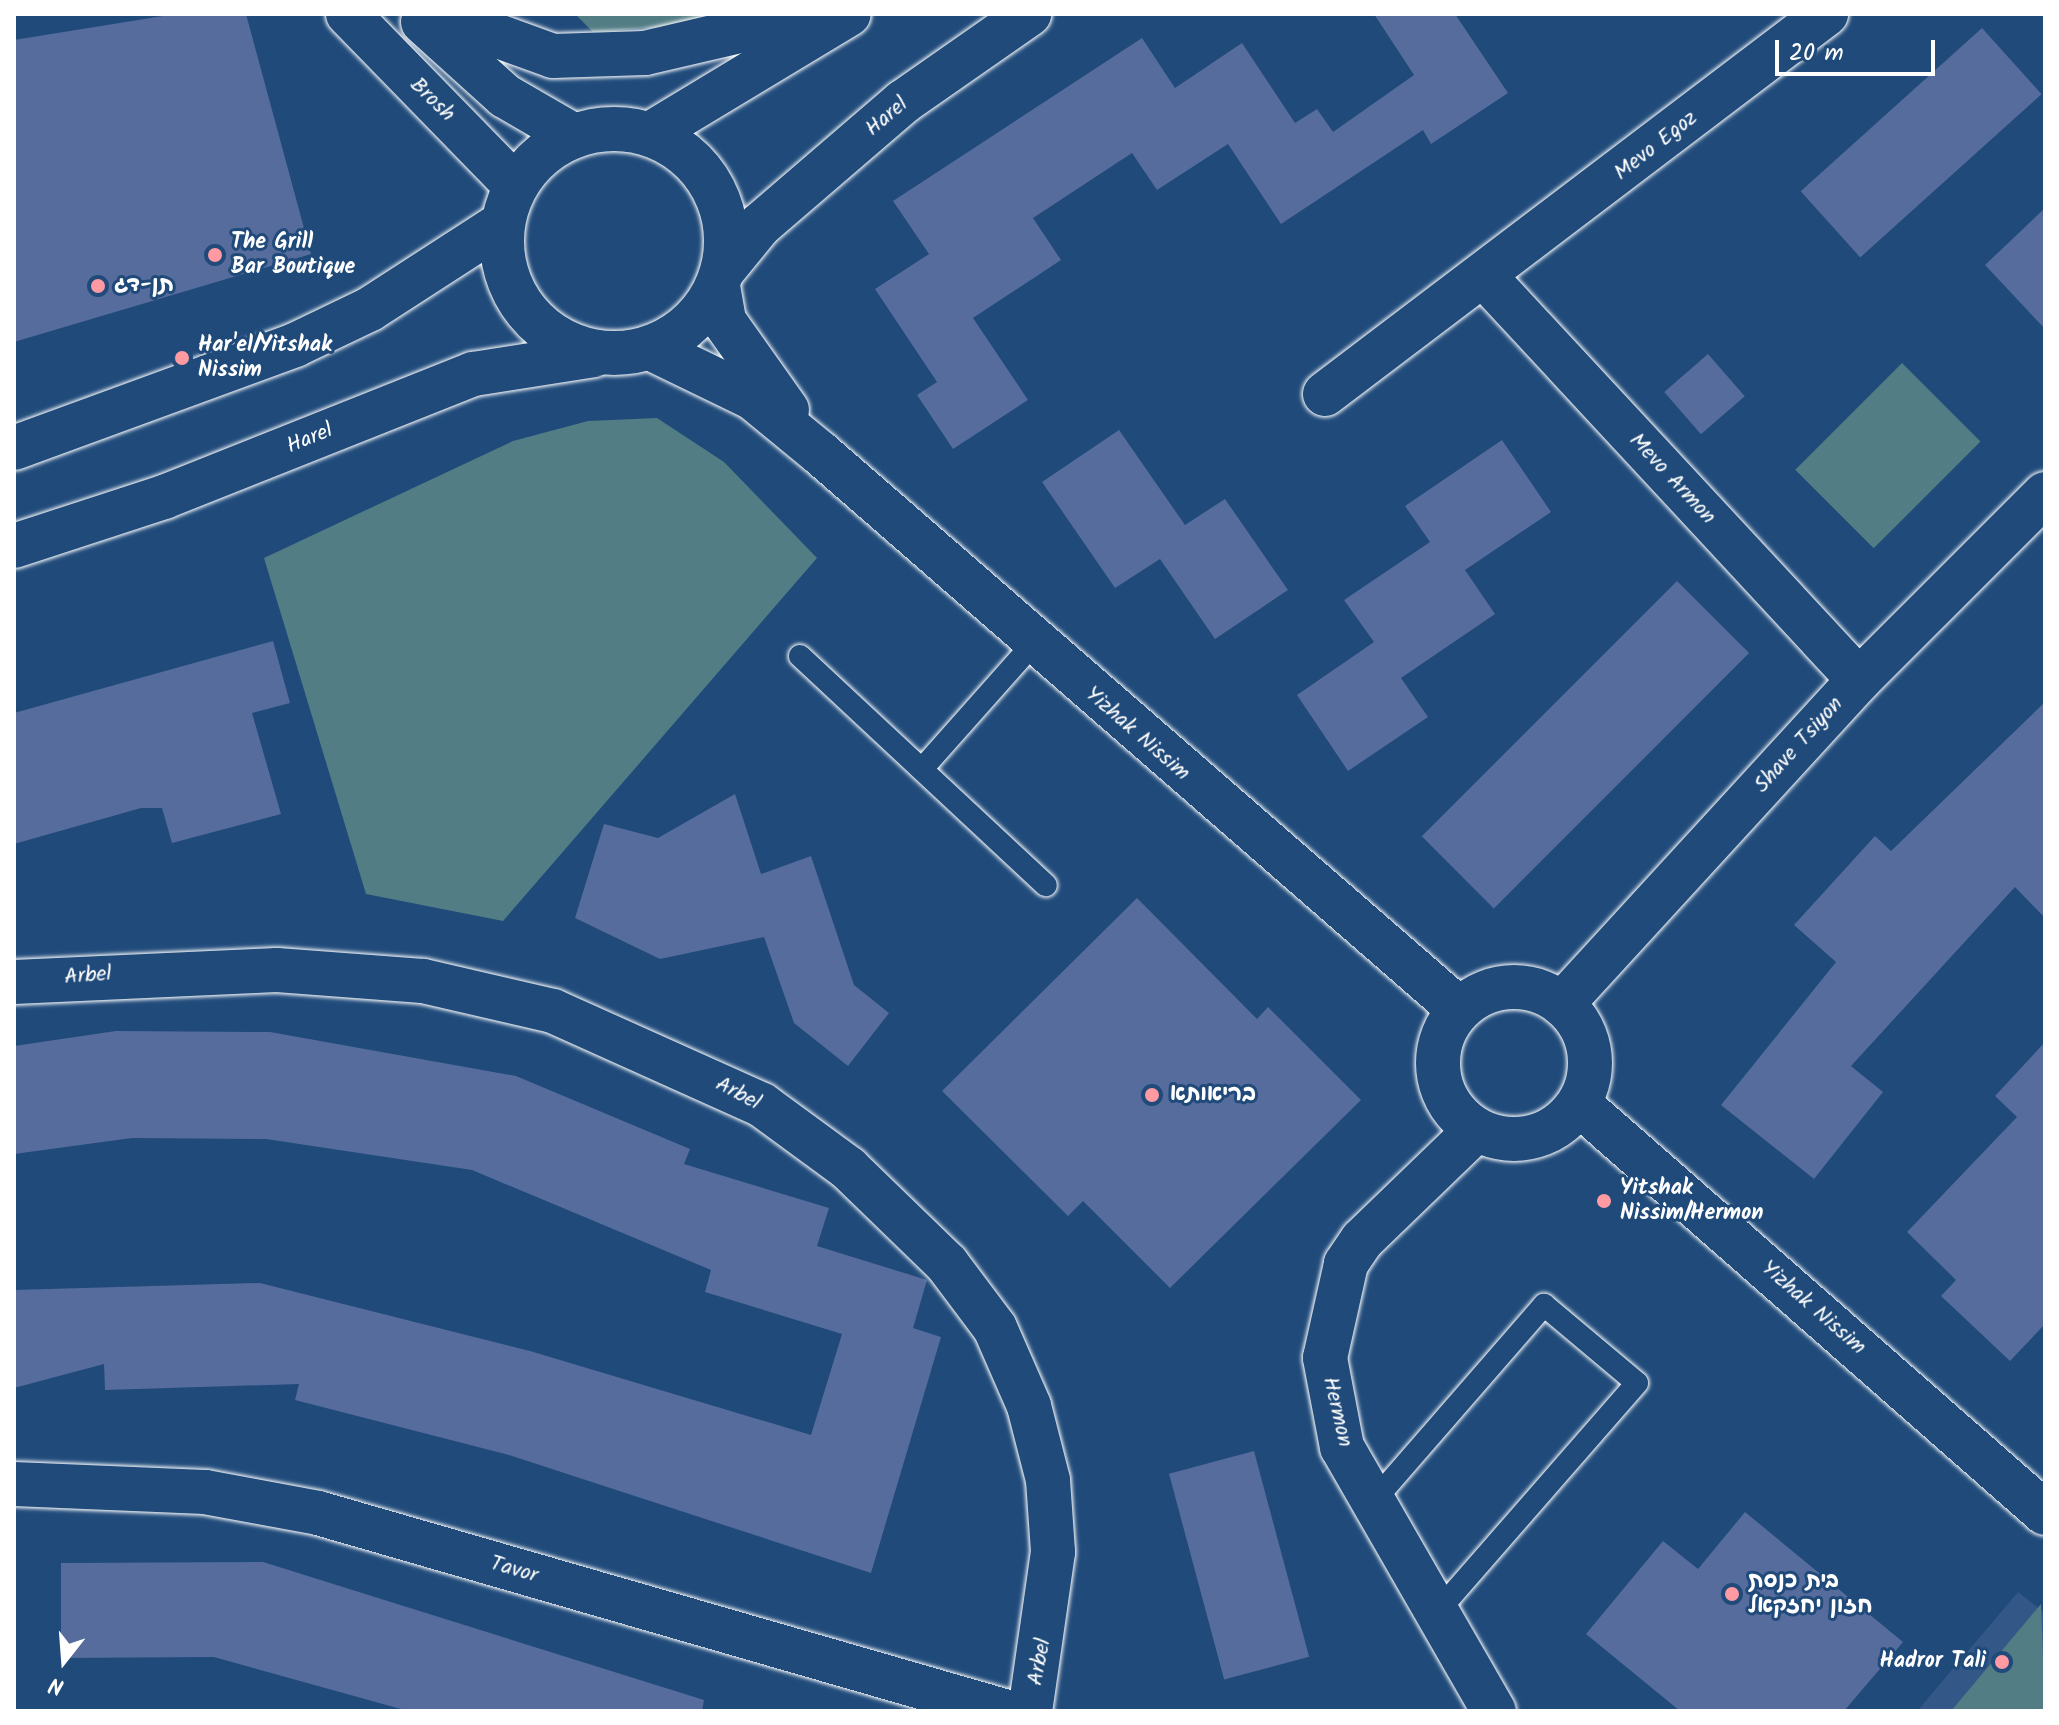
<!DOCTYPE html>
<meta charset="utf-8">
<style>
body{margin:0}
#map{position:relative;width:2059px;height:1725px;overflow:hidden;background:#1f4a7a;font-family:Kalam,"Playpen Sans Hebrew",sans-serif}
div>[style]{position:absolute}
.built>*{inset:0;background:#335786}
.green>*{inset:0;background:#527d85;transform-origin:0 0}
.building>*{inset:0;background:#556c9d;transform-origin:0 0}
.roads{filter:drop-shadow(0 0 2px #fff) drop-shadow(0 0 2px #fff)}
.lane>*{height:22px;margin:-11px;padding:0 11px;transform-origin:11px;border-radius:11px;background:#1f4a7a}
.street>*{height:44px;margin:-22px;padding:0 22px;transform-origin:22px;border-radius:22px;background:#1f4a7a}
.secondary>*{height:44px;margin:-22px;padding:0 22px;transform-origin:22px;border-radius:22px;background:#1f4a7a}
.secondary>.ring{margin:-22px;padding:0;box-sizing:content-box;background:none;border:44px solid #1f4a7a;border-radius:50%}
.dots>*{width:22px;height:22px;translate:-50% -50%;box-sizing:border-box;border:4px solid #1f4a7a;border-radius:50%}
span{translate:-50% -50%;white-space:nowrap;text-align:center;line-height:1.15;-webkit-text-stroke:6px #1f4a7a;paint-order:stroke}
.street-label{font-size:22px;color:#fff}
.poi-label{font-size:22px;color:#fff;font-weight:700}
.left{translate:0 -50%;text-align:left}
.right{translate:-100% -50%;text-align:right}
.frame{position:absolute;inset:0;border:16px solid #fff;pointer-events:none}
.north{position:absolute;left:24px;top:1621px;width:80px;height:80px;-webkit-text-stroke:6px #1f4a7a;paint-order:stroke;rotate:197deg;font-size:22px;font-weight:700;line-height:32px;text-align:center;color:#fff}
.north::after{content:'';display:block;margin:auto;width:28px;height:36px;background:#fff;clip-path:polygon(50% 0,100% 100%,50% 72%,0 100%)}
.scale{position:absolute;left:1775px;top:40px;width:160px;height:36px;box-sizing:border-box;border:4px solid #fff;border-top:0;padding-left:10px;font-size:24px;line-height:28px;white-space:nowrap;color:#fff;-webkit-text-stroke:6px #1f4a7a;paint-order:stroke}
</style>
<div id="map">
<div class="built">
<div style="clip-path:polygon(2018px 1592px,2045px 1613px,2045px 1711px,1917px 1711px)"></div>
</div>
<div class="green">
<div style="clip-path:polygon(575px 14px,711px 14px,676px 26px,593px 32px)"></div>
<div style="left:1902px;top:363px;width:111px;height:151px;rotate:45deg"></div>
<div style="clip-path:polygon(657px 418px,724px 462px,817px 558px,503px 921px,366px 894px,264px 558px,513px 441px,588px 421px)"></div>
<div style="clip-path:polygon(2041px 1604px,2045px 1711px,1951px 1711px)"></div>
</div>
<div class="building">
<div style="clip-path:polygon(175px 14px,246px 14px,311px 254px,14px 342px,14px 40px)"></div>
<div style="clip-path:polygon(1374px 14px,1455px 14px,1508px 93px,1431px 144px,1423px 130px,1281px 224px,1228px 144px,1157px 190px,1132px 153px,1033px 218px,1061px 260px,973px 318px,1028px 400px,953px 449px,917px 395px,937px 382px,875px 289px,929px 254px,893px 201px,1142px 38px,1175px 88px,1242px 43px,1295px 123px,1317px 109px,1333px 132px,1414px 75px)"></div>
<div style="left:1982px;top:28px;width:89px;height:244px;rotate:48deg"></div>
<div style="clip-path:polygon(2045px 208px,2045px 329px,1985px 265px)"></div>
<div style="left:1708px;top:354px;width:56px;height:58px;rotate:49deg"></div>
<div style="clip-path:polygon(1119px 430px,1185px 525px,1225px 499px,1288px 590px,1215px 639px,1160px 559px,1115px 588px,1042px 482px)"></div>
<div style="clip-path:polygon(1502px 440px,1551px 512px,1465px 570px,1495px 614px,1401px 678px,1428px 717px,1348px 771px,1297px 695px,1374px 642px,1344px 600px,1430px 542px,1405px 506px)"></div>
<div style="left:1677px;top:581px;width:102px;height:361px;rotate:45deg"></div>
<div style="clip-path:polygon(273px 641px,290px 703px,252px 713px,281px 814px,172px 843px,162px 808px,141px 808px,14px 844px,14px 713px)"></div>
<div style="clip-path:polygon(2045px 702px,2045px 918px,2015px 887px,1851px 1066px,1883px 1092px,1814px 1179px,1721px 1105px,1836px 962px,1794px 925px,1875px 836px,1891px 851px)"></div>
<div style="clip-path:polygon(735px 794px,761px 874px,811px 856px,854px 985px,889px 1013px,848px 1066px,794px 1023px,764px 937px,660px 959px,575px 918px,604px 824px,658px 838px)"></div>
<div style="clip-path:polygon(1137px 898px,1257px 1019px,1268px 1007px,1361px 1100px,1170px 1288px,1083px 1201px,1068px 1216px,942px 1091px)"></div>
<div style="clip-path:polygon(116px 1031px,270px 1032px,516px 1076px,690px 1149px,684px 1164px,829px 1208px,817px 1246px,927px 1280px,913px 1328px,941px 1337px,871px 1573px,509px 1455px,295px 1400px,299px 1384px,105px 1390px,104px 1364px,14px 1388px,14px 1290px,260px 1283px,530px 1351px,811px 1435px,842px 1334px,705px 1292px,711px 1270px,472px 1170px,266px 1139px,132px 1138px,14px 1154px,14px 1046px)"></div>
<div style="clip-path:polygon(2045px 1042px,2045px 1324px,2010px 1361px,1941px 1296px,1956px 1280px,1907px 1232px,2017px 1117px,1995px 1096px)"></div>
<div style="left:1254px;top:1451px;width:213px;height:88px;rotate:75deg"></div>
<div style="clip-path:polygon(1745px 1512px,1903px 1642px,1844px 1711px,1680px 1711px,1586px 1634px,1663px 1541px,1698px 1569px)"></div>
<div style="clip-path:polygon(263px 1562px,704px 1700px,702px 1711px,408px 1711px,214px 1657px,61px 1658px,61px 1563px)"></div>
</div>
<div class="roads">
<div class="lane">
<div style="left:800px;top:656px;width:336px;rotate:43deg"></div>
<div style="left:922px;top:769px;width:166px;rotate:-48.4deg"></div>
<div style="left:1371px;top:1504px;width:264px;rotate:-49deg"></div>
<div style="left:1544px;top:1305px;width:121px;rotate:40deg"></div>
<div style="left:1637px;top:1383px;width:301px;rotate:131.1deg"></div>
</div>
<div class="street">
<div style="left:1486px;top:278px;width:548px;rotate:47.14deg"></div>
<div style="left:1325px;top:394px;width:629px;rotate:-37.18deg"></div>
<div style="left:14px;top:982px;width:263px;rotate:-2.6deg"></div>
<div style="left:277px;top:970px;width:146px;rotate:4.3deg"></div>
<div style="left:423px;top:981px;width:133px;rotate:13deg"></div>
<div style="left:553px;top:1011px;width:229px;rotate:24.2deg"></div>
<div style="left:762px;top:1105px;width:107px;rotate:36.2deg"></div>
<div style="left:848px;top:1168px;width:138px;rotate:44.1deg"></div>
<div style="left:947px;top:1264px;width:80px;rotate:53.1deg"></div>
<div style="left:995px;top:1328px;width:85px;rotate:66.4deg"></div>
<div style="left:1029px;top:1406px;width:76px;rotate:75.6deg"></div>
<div style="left:1048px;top:1480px;width:72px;rotate:86deg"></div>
<div style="left:1053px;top:1552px;width:161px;rotate:98.2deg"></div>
<div style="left:1562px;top:1004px;width:440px;rotate:-47.5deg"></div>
<div style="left:1859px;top:680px;width:263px;rotate:-45deg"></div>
<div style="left:14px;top:1484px;width:191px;rotate:2.4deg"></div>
<div style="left:205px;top:1492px;width:115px;rotate:10.5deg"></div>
<div style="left:318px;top:1513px;width:714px;rotate:16.1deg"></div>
</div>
<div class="secondary">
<div style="left:348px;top:14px;width:240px;rotate:45.7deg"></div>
<div style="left:437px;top:14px;width:123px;rotate:19.9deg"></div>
<div style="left:553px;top:56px;width:92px;rotate:-1.9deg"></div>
<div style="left:645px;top:53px;width:172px;rotate:-13.1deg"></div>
<div style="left:423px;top:22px;width:110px;rotate:42.1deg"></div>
<div style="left:505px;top:96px;width:80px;rotate:30.1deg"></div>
<div class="ring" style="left:502px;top:129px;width:180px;height:180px"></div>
<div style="left:650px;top:134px;width:232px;rotate:-31.1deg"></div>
<div style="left:724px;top:269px;width:57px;rotate:-50.7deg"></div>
<div style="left:760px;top:225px;width:189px;rotate:-40.7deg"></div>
<div style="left:903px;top:102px;width:154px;rotate:-34.9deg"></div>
<div style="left:718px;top:286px;width:36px;rotate:80deg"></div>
<div style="left:724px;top:321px;width:109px;rotate:54.7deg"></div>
<div style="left:650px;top:348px;width:114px;rotate:25.9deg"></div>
<div style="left:753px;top:398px;width:87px;rotate:39.4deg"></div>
<div style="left:820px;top:453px;width:847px;rotate:41.03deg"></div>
<div style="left:14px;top:448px;width:299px;rotate:-20.1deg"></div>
<div style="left:295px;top:345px;width:83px;rotate:-25.6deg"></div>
<div style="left:370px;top:309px;width:158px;rotate:-32.9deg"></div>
<div style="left:14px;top:546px;width:158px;rotate:-18.1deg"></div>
<div style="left:164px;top:497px;width:333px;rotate:-21.7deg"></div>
<div style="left:473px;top:374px;width:122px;rotate:-8.9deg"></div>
<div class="ring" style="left:1438px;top:987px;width:108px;height:108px"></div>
<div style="left:1579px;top:1104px;width:620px;rotate:41.27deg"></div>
<div style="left:1476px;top:1130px;width:158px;rotate:136deg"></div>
<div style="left:1362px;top:1240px;width:29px;rotate:124deg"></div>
<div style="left:1346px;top:1264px;width:96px;rotate:102.6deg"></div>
<div style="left:1325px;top:1358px;width:91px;rotate:79.2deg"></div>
<div style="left:1342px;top:1447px;width:305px;rotate:60.1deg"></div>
</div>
</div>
<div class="dots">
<div style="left:215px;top:255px;background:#ff9aa2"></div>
<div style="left:98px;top:286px;background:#ff9aa2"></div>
<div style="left:182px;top:358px;background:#ff9aa2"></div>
<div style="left:1152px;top:1095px;background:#ff9aa2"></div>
<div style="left:1604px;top:1201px;background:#ff9aa2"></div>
<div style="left:1732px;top:1594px;background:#ff9aa2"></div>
<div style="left:2002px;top:1662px;background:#ff9aa2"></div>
</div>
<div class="street-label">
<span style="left:432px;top:100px;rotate:44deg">Brosh</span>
<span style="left:887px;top:117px;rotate:-40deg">Harel</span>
<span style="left:1656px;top:146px;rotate:-38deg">Mevo Egoz</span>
<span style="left:310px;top:439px;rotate:-22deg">Harel</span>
<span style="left:1672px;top:479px;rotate:47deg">Mevo Armon</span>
<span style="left:1137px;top:734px;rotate:41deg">Yizhak Nissim</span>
<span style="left:1799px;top:745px;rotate:-48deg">Shave Tsiyon</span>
<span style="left:88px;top:976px;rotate:-4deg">Arbel</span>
<span style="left:738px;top:1094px;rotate:28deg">Arbel</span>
<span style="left:1813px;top:1308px;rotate:41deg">Yizhak Nissim</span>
<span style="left:1337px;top:1412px;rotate:77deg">Hermon</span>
<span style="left:514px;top:1570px;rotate:16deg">Tavor</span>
<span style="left:1040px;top:1662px;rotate:-79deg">Arbel</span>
</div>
<div class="poi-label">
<span class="left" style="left:231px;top:255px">The Grill<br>Bar Boutique</span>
<span class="left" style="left:114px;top:286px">תן-דג</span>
<span class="left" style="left:198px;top:358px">Har'el/Yitshak<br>Nissim</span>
<span class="left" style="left:1170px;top:1095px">בריאותא</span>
<span class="left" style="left:1620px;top:1201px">Yitshak<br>Nissim/Hermon</span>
<span class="left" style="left:1748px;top:1594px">בית כנסת<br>חזון יחזקאל</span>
<span class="right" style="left:1986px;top:1662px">Hadror Tali</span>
</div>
<div class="frame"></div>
<div class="north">N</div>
<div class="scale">20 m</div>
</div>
